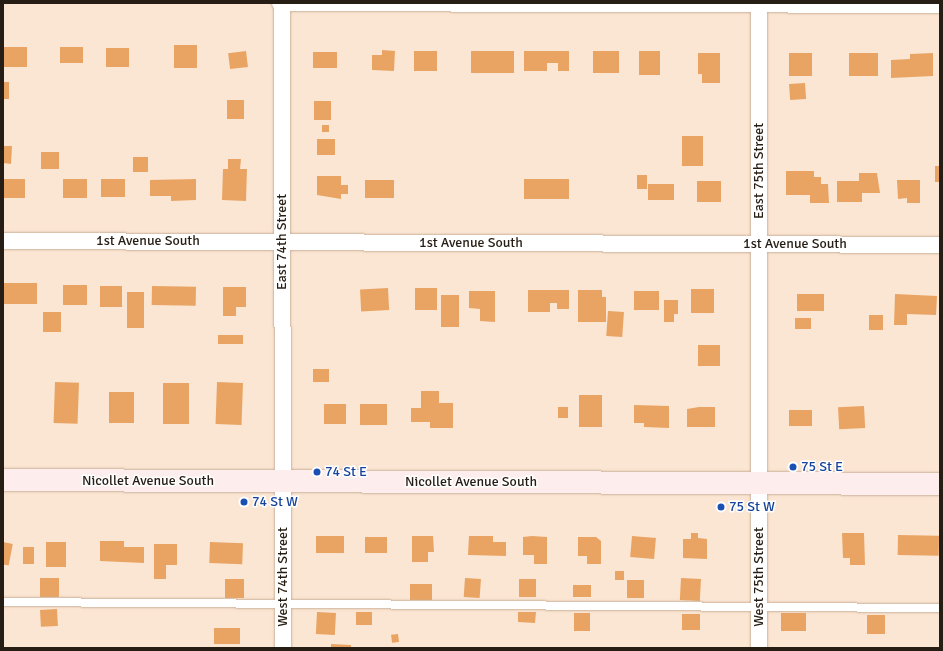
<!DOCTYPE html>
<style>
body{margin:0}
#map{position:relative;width:943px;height:651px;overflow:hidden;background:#fbe6d3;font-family:Signika,sans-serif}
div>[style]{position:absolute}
.building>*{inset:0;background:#e9a463;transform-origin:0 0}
.roads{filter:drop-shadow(0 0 1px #c9af98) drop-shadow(0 0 1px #c9af98)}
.service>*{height:8px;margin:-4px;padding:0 4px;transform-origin:4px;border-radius:4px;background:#fff}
.minor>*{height:16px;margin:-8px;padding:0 8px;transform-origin:8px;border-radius:8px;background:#fff}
.secondary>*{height:22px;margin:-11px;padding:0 11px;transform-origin:11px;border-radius:11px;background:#fdeeed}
.dots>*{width:11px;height:11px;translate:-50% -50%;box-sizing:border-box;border:2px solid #fff;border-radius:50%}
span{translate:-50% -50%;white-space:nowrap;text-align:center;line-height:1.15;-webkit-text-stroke:3px #fff;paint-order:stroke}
.street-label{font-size:14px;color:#261d14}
.transit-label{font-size:14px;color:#164399}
.left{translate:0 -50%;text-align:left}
.frame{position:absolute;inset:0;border:4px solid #261d14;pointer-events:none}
</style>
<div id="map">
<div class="building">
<div style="left:174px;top:45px;width:23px;height:23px"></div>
<div style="left:3px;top:47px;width:24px;height:20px"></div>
<div style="left:83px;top:47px;width:16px;height:23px;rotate:90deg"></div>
<div style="left:106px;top:48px;width:23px;height:19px"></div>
<div style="clip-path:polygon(382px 50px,395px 51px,394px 71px,372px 70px,372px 55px,382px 55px)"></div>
<div style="left:246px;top:51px;width:16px;height:18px;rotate:83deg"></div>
<div style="left:414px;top:51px;width:23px;height:20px"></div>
<div style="left:471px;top:51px;width:43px;height:22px"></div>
<div style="clip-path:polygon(524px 51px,569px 51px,569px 71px,558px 71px,558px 63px,547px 63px,547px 71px,524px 71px)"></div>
<div style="left:619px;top:51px;width:22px;height:26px;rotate:90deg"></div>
<div style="left:660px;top:51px;width:24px;height:21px;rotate:90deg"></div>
<div style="left:313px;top:52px;width:24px;height:16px"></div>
<div style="clip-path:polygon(698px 53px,720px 53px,720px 83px,702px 83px,702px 74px,698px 74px)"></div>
<div style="left:789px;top:53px;width:23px;height:23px"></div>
<div style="left:849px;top:53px;width:29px;height:23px"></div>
<div style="clip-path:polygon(933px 53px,933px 76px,891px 78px,891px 60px,910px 59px,910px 54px)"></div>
<div style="left:3px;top:82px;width:6px;height:17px"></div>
<div style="left:805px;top:83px;width:16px;height:16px;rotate:86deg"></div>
<div style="left:227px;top:100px;width:17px;height:19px"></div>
<div style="left:314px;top:101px;width:17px;height:19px"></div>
<div style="left:322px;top:125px;width:7px;height:7px"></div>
<div style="left:682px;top:136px;width:21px;height:30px"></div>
<div style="left:317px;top:139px;width:18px;height:16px"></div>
<div style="clip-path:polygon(3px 146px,12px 146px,11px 164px,3px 163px)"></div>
<div style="left:41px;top:152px;width:18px;height:17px"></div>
<div style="left:133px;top:157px;width:15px;height:15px"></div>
<div style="clip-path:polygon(228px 159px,241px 159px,240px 169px,247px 169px,246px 201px,222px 200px,223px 169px,228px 169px)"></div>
<div style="left:935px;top:166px;width:5px;height:16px"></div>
<div style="clip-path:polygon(786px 171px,814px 171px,814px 177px,821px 177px,821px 184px,828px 184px,829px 203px,810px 203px,810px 195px,786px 195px)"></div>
<div style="clip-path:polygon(859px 173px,877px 173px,880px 193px,862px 193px,862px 202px,837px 202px,837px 181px,859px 181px)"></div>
<div style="left:637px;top:175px;width:10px;height:14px"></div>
<div style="clip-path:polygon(317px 176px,341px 176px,341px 185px,348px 185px,348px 194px,341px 194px,341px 199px,317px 195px)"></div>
<div style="left:3px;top:179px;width:22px;height:19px"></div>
<div style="left:63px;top:179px;width:24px;height:19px"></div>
<div style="left:125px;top:179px;width:18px;height:24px;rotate:90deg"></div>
<div style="clip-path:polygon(196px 179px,196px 200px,171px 201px,171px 196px,150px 196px,150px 180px)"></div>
<div style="left:524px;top:179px;width:45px;height:20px"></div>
<div style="left:365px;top:180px;width:29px;height:18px"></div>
<div style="clip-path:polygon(897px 180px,920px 180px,920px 203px,907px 203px,907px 198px,898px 199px)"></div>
<div style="left:697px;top:181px;width:24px;height:21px"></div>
<div style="left:648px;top:184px;width:26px;height:16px"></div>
<div style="left:3px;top:283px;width:34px;height:21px"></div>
<div style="left:63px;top:285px;width:24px;height:20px"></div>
<div style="left:100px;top:286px;width:22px;height:21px"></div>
<div style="left:152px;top:286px;width:44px;height:19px;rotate:1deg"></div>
<div style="clip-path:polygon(223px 287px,246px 287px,246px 307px,236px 307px,236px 316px,223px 316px)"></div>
<div style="left:388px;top:288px;width:22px;height:28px;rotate:87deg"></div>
<div style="left:415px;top:288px;width:22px;height:22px"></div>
<div style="left:691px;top:289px;width:23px;height:24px"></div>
<div style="clip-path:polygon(528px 290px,569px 290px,569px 309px,557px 309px,557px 303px,550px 303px,550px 312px,528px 312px)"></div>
<div style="clip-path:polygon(578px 290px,602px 290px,602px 297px,606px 297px,606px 322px,578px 322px)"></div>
<div style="clip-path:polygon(469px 291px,495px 291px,495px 322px,480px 321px,480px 309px,469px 308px)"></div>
<div style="left:634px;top:291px;width:25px;height:19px"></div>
<div style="left:127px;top:292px;width:17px;height:36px"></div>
<div style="left:797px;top:294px;width:27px;height:17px"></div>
<div style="clip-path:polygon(895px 294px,937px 296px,936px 315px,907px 314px,907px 325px,894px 325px)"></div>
<div style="left:441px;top:295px;width:18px;height:32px"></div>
<div style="clip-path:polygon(664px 300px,678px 300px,678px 314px,669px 314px,674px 314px,674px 322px,664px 322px)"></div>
<div style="left:608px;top:311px;width:16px;height:25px;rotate:4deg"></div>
<div style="left:43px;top:312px;width:18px;height:20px"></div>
<div style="left:869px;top:315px;width:14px;height:15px"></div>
<div style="left:795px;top:318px;width:16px;height:11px"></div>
<div style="left:218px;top:335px;width:25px;height:9px"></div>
<div style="left:698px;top:345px;width:22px;height:21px"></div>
<div style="left:313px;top:369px;width:16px;height:13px"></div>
<div style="left:55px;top:382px;width:24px;height:41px;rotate:2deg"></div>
<div style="left:217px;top:382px;width:26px;height:42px;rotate:2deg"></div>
<div style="left:163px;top:383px;width:26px;height:41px"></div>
<div style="clip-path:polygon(421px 391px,439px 391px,439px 403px,453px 403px,453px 428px,430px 428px,430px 422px,411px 422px,411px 408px,421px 408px)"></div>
<div style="left:109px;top:392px;width:25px;height:31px"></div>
<div style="left:579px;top:395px;width:23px;height:32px"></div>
<div style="left:324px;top:404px;width:22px;height:20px"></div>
<div style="left:360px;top:404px;width:27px;height:21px"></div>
<div style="clip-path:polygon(634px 405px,669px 406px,669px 428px,644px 427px,644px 423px,634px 423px)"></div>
<div style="left:864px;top:406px;width:22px;height:26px;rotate:87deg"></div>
<div style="left:558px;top:407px;width:10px;height:11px"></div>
<div style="clip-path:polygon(699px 407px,715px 407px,715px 427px,687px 427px,687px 409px)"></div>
<div style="left:812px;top:410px;width:16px;height:23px;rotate:90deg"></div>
<div style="clip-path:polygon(691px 533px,698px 533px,698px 538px,707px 539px,707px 559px,683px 558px,683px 539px,691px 539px)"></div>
<div style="clip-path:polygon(842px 533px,864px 533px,865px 565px,850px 565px,850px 558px,843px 558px)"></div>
<div style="left:898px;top:535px;width:41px;height:20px;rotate:1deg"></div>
<div style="left:316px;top:536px;width:28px;height:17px"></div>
<div style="clip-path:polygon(412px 536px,433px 536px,434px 552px,428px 552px,428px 562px,412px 562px)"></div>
<div style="clip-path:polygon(469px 536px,493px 536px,493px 542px,506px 542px,506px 556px,468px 555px)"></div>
<div style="clip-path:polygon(532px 536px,547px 537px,547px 564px,534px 564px,534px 555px,523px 555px,523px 537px)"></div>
<div style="left:632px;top:536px;width:24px;height:21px;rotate:5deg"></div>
<div style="left:365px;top:537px;width:22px;height:16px"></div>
<div style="clip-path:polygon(578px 537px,596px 537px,601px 541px,601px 564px,587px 564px,587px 556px,578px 556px)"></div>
<div style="clip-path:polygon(100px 541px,124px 541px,124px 547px,144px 547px,144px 563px,100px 561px)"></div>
<div style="left:3px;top:542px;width:10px;height:22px;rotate:11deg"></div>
<div style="left:46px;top:542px;width:20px;height:25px"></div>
<div style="left:210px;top:542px;width:33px;height:21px;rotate:2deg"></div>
<div style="clip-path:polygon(154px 544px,177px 544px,177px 565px,166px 565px,166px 579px,154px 579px)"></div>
<div style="left:23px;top:547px;width:11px;height:17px"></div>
<div style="left:615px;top:571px;width:9px;height:9px"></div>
<div style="left:40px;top:578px;width:19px;height:19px"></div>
<div style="left:465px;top:578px;width:16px;height:19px;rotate:4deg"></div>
<div style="left:681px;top:578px;width:20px;height:22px;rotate:3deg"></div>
<div style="left:225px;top:579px;width:19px;height:19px"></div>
<div style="left:519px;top:579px;width:17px;height:18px"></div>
<div style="left:627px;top:580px;width:17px;height:18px"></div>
<div style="left:410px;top:584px;width:22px;height:16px"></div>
<div style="left:573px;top:585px;width:18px;height:12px"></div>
<div style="left:57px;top:609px;width:17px;height:17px;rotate:87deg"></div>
<div style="left:317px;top:612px;width:19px;height:22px;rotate:3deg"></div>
<div style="left:356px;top:612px;width:16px;height:13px"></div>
<div style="clip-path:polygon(518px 612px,536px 612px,535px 623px,518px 622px)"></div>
<div style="left:574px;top:613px;width:16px;height:18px"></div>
<div style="left:806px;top:613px;width:18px;height:25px;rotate:90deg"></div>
<div style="left:682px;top:614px;width:18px;height:16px"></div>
<div style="left:867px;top:615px;width:18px;height:19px"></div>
<div style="left:214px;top:628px;width:26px;height:16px"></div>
<div style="left:398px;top:634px;width:8px;height:7px;rotate:83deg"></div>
<div style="clip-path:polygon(331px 644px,351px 645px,351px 648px,331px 648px)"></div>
</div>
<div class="roads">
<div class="service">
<div style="left:3px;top:602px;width:937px;rotate:0.37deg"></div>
</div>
<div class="minor">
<div style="left:280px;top:3px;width:660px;rotate:0.17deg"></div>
<div style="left:282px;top:3px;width:645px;rotate:89.91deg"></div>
<div style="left:759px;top:3px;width:645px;rotate:90deg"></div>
<div style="left:3px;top:241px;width:937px;rotate:0.24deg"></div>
</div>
<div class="secondary">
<div style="left:3px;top:480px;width:937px;rotate:0.24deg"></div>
</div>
</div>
<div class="dots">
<div style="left:793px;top:467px;background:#1a4fb4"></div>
<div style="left:317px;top:472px;background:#1a4fb4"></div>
<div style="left:244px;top:502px;background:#1a4fb4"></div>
<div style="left:721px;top:507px;background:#1a4fb4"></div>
</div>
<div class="street-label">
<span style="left:759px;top:171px;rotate:-90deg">East 75th Street</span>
<span style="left:148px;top:241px">1st Avenue South</span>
<span style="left:282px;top:242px;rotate:-90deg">East 74th Street</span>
<span style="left:471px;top:243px">1st Avenue South</span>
<span style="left:795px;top:244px">1st Avenue South</span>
<span style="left:148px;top:481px">Nicollet Avenue South</span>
<span style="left:471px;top:482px">Nicollet Avenue South</span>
<span style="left:283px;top:577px;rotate:-90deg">West 74th Street</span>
<span style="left:759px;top:577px;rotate:-90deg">West 75th Street</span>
</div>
<div class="transit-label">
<span class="left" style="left:801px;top:467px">75 St E</span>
<span class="left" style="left:325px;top:472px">74 St E</span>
<span class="left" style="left:252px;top:502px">74 St W</span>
<span class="left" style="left:729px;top:507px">75 St W</span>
</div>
<div class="frame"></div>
</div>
